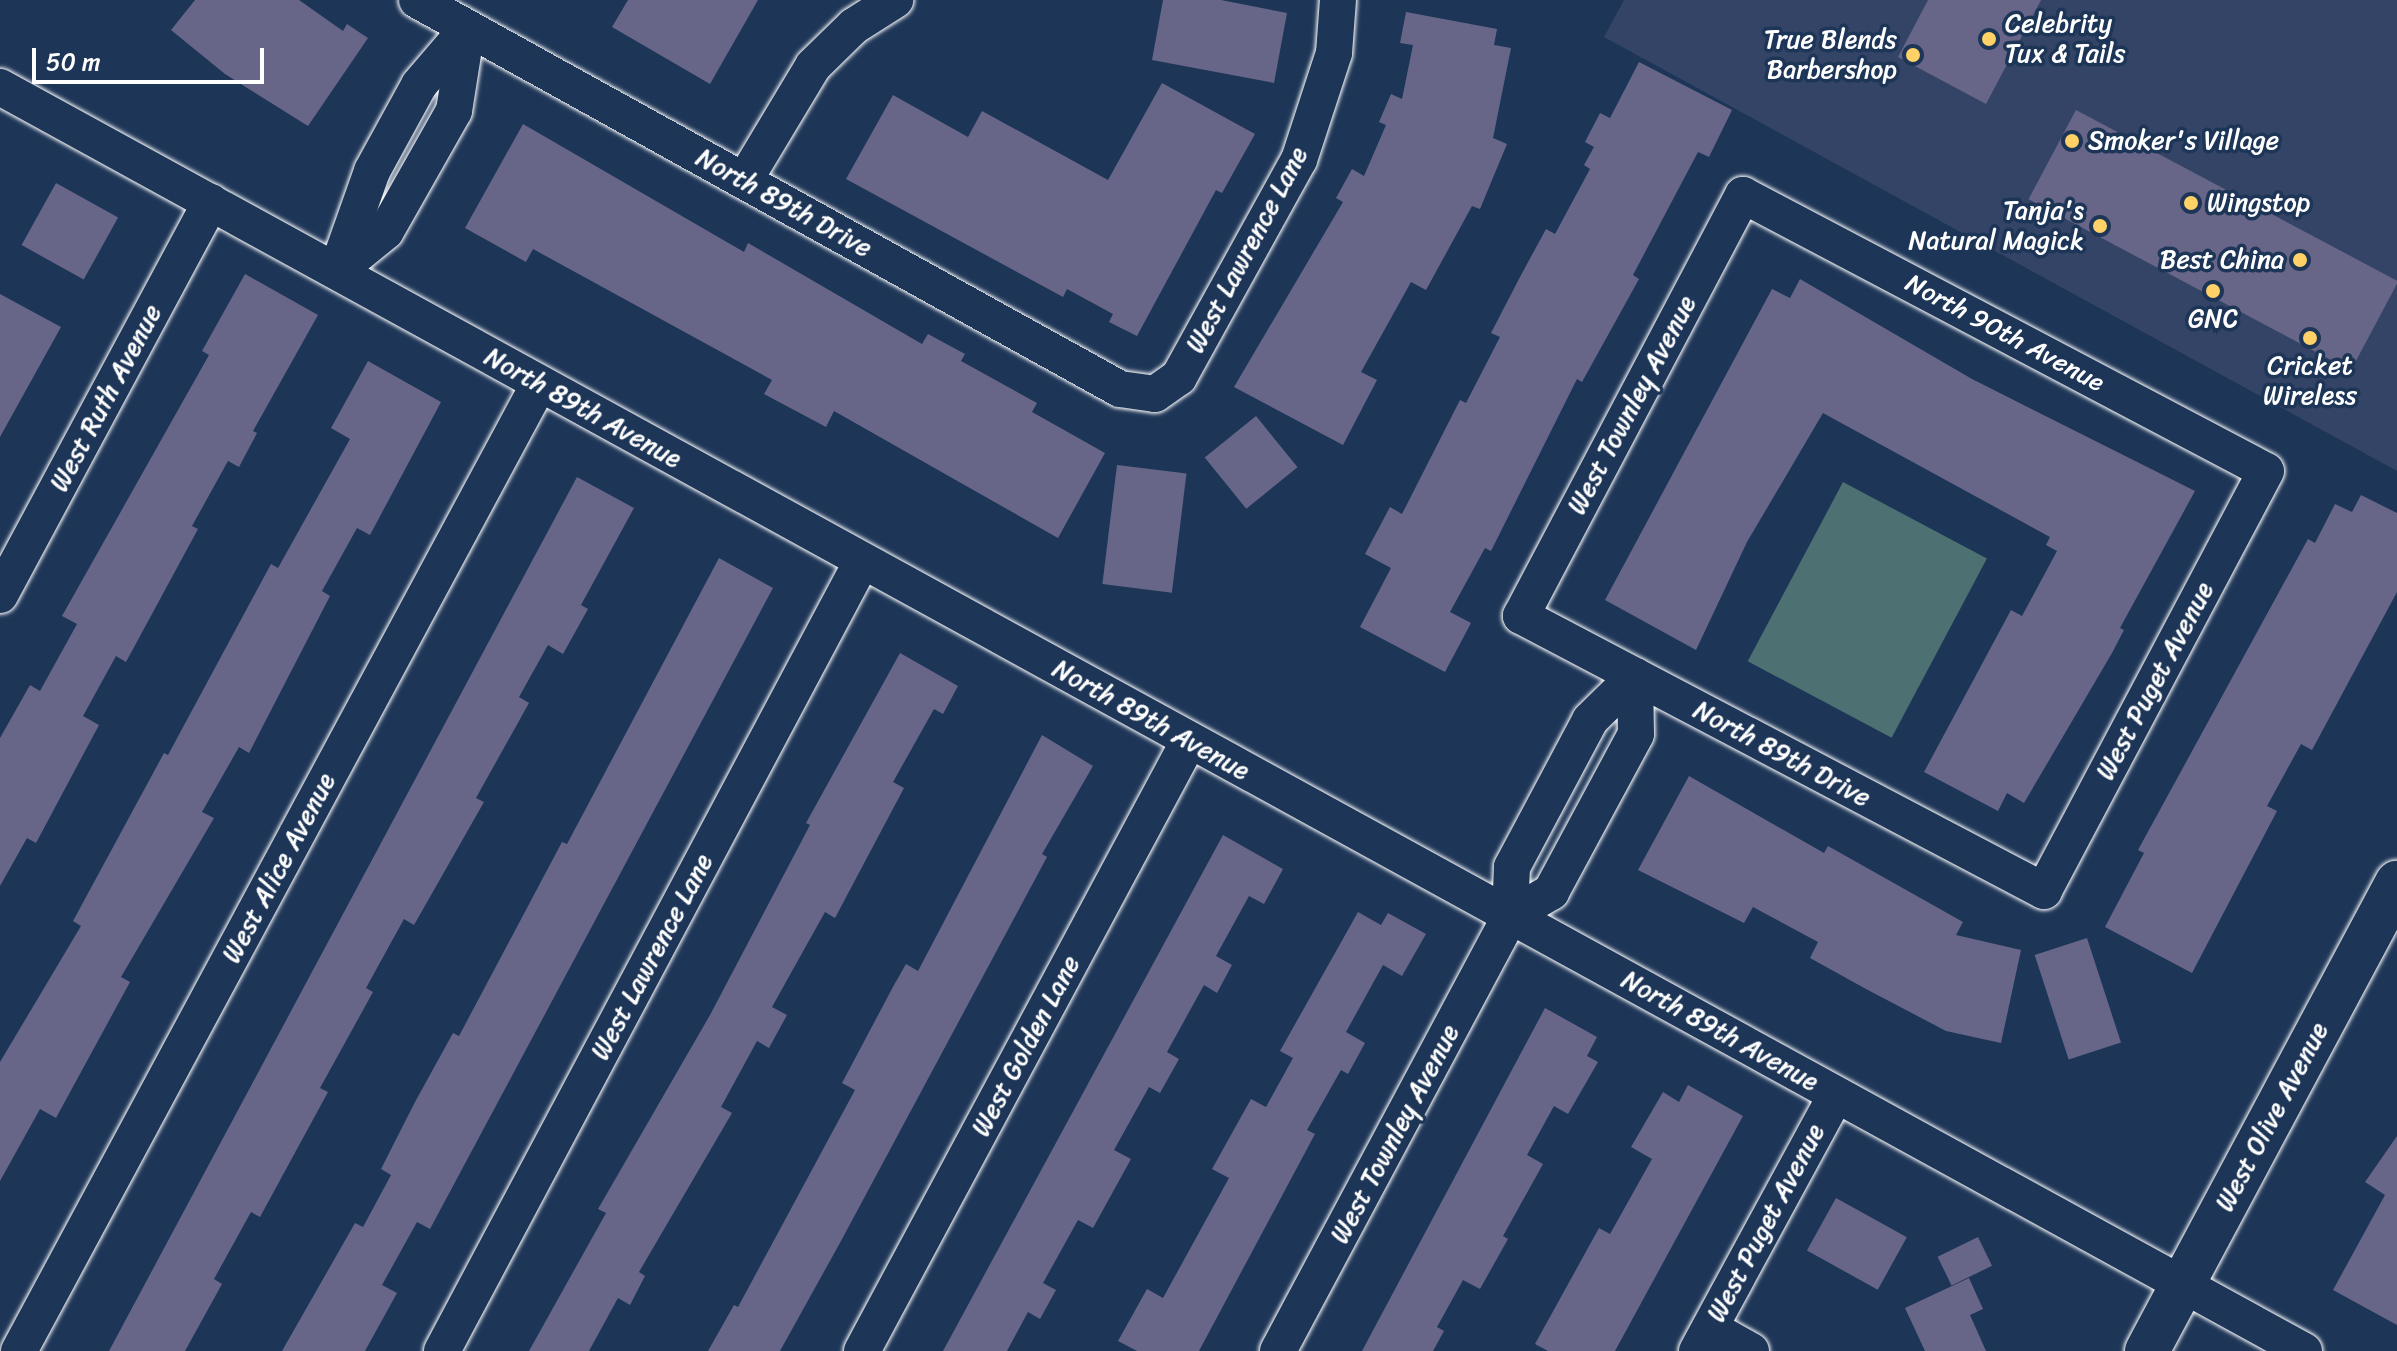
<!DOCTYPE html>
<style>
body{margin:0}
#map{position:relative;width:2397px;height:1351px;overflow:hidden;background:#1d3557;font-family:Sriracha,sans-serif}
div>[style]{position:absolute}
.built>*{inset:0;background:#344466}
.green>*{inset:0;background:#4d7072;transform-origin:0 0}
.building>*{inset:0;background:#686688;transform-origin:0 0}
.roads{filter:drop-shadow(0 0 2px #fff) drop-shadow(0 0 2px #fff)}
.minor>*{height:36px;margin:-18px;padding:0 18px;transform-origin:18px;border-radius:18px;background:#1d3557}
.secondary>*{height:44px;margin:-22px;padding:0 22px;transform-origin:22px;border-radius:22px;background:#1d3557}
.dots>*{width:22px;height:22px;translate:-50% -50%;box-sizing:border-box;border:4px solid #1d3557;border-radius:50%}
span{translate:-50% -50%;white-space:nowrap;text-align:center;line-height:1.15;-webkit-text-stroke:7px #1d3557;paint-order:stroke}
.poi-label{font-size:26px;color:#fff}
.left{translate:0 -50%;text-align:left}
.right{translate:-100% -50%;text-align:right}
.street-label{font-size:26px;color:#fff}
.scale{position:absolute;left:32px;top:48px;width:232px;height:36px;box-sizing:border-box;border:4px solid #fff;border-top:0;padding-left:10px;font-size:24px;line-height:28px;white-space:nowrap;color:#fff;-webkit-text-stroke:6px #1d3557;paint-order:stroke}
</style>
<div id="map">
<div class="built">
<div style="clip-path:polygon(1624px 0,2397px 0,2397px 471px,1604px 37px)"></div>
</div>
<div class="green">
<div style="left:1843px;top:482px;width:163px;height:203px;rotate:28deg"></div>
</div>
<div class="building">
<div style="clip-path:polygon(195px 0,299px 0,343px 31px,347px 24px,368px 38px,308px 126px,225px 74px,171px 30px)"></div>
<div style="clip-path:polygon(628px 0,758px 0,710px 84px,612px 27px)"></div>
<div style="clip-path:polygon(1163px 0,1221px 0,1287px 13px,1274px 83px,1152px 60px)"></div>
<div style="clip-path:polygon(1928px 0,2041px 0,1986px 104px,1898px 57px)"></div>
<div style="clip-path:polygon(1406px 12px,1497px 29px,1494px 45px,1511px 48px,1493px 138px,1507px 144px,1480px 209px,1472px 206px,1426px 290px,1411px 282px,1361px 372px,1377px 380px,1343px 445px,1234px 387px,1343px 202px,1336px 198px,1352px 169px,1364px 176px,1386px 125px,1379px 122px,1391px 94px,1402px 99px,1413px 45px,1400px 43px)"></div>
<div style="clip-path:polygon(1639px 62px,1732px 110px,1709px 157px,1698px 152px,1633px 275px,1639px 279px,1582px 382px,1577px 379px,1491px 551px,1485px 548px,1450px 612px,1471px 623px,1445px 672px,1360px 627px,1391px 568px,1365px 554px,1390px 507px,1402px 514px,1460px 400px,1466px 403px,1500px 337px,1491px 333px,1520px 277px,1546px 229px,1555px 234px,1590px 169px,1584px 165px,1594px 147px,1585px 142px,1600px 113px,1610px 118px)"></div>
<div style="clip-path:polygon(1162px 83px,1255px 134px,1222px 193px,1216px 190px,1137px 336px,1109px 322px,1113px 314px,1067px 289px,1063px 297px,846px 179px,893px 95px,968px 137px,982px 111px,1108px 180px)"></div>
<div style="left:2076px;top:110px;width:365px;height:101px;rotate:28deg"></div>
<div style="clip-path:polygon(523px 124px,744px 252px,748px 243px,922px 344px,928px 334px,965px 354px,961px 361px,1037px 403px,1032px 412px,1105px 453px,1058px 538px,834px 411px,826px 427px,764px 394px,772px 380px,533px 249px,526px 262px,465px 228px)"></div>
<div style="left:56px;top:183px;width:71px;height:71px;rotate:29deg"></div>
<div style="clip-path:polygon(245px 274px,318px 315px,253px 431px,257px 433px,239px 467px,228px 461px,192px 526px,198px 529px,126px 662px,116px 656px,83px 716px,99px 725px,36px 843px,27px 838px,0 886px,0 738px,30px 685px,40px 691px,77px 624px,62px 616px,209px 355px,202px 351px)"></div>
<div style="clip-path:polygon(1800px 279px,1972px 379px,2195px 491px,2120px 628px,2124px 630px,2112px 653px,2024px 803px,2007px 793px,1998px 811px,1924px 772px,2011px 610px,2022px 616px,2057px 551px,2046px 545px,2050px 537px,1823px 413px,1747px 542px,1696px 650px,1605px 600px,1772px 289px,1790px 298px)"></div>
<div style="clip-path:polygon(0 294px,61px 327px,0 437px)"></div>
<div style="clip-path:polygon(368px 361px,441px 402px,370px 535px,357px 528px,322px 591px,330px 596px,249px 753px,239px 747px,202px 812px,214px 818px,121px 977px,130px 982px,56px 1118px,40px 1109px,0 1181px,0 1062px,81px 926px,73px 921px,164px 753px,168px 755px,271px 564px,278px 568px,350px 439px,331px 428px)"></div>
<div style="left:1256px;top:416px;width:66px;height:66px;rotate:51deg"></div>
<div style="left:1117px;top:465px;width:70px;height:120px;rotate:7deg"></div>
<div style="clip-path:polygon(577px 477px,634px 508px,581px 605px,588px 609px,563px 654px,548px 645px,519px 697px,529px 703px,476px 798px,484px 802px,414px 925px,404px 919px,366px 988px,373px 992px,320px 1088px,328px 1092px,260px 1217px,251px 1212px,214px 1279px,222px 1284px,185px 1351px,109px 1351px)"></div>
<div style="clip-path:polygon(2361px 495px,2397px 513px,2397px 592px,2312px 750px,2301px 744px,2267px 806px,2277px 811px,2192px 973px,2105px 927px,2144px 853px,2138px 850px,2308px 539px,2315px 543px,2335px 504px,2352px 512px)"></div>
<div style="clip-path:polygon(719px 558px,773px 588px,430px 1229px,417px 1222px,382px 1285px,397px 1293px,365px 1351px,282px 1351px,355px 1223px,363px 1227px,391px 1175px,381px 1169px,415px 1102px,453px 1033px,459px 1036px,562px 842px,567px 844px)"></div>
<div style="clip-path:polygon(900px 653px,958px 686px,943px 714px,934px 709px,893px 782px,904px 788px,835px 918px,825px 912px,772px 1007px,787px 1015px,769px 1048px,757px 1041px,721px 1107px,732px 1113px,639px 1272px,645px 1276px,630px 1305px,618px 1298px,589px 1351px,529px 1351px,606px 1213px,598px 1209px,710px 1015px,810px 825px,806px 823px)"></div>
<div style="clip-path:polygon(1042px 735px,1093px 766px,1042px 854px,1047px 857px,841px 1241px,780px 1351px,708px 1351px,734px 1305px,738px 1307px,855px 1090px,842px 1083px,894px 985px,906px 964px,918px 971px)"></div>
<div style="clip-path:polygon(1689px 776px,1824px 853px,1828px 846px,1963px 922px,1956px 935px,2021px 950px,2001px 1043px,1946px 1031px,1866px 989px,1810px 958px,1818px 942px,1753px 907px,1744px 923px,1638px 870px)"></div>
<div style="clip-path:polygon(1223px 835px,1283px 869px,1264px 904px,1249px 896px,1216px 956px,1232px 965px,1217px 993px,1204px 985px,1167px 1052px,1179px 1059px,1160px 1093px,1149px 1087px,1114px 1150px,1131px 1159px,1093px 1228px,1078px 1220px,1043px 1283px,1056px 1290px,1040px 1319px,1028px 1312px,1007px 1351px,943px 1351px)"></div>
<div style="clip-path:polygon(1358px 912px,1381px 925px,1388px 913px,1426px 934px,1402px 976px,1383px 965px,1346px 1032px,1365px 1043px,1348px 1074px,1341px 1070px,1307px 1130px,1315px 1134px,1199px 1351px,1137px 1351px,1118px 1341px,1147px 1289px,1163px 1298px,1229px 1178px,1212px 1169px,1251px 1099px,1266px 1107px,1293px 1058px,1280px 1051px)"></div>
<div style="left:2087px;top:938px;width:110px;height:55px;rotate:72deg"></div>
<div style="clip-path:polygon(1545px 1008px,1597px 1037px,1587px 1056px,1598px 1062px,1568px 1114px,1554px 1106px,1527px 1155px,1543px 1164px,1503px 1236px,1508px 1239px,1480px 1289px,1463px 1280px,1437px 1327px,1444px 1331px,1433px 1351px,1362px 1351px)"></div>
<div style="clip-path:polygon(1688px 1085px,1743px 1116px,1615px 1351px,1548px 1351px,1535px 1344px,1599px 1228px,1610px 1234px,1652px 1159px,1631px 1147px,1663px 1092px,1679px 1102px)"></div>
<div style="clip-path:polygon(2397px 1136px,2397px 1325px,2333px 1290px,2385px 1195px,2365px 1182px)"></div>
<div style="left:1836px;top:1198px;width:81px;height:60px;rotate:29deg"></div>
<div style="left:1978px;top:1237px;width:32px;height:45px;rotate:64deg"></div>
<div style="clip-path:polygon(1969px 1278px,1983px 1309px,1970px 1315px,1986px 1351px,1925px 1351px,1905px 1308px)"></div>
</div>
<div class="roads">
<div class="minor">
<div style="left:417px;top:0;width:803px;rotate:28.96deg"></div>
<div style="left:1120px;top:389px;width:35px;rotate:8deg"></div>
<div style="left:1155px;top:394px;width:29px;rotate:-35deg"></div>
<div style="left:1179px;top:377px;width:248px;rotate:-61.1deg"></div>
<div style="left:1299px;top:160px;width:113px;rotate:-71.9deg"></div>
<div style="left:1334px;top:53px;width:53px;rotate:-85.7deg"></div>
<div style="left:0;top:87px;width:2628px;rotate:28.75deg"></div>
<div style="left:744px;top:181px;width:134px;rotate:-59deg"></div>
<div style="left:813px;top:66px;width:57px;rotate:-44.3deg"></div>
<div style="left:854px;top:26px;width:49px;rotate:-32.4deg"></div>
<div style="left:1743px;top:195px;width:591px;rotate:27.82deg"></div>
<div style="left:2266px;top:471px;width:475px;rotate:117.9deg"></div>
<div style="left:2044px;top:891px;width:591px;rotate:-152.26deg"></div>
<div style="left:1521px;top:616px;width:476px;rotate:-62.2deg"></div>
<div style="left:337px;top:270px;width:105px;rotate:-70.5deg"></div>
<div style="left:372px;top:171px;width:98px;rotate:-61.3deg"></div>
<div style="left:419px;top:85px;width:74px;rotate:-49.4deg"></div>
<div style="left:337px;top:271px;width:63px;rotate:-39.2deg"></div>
<div style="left:386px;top:231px;width:138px;rotate:-60.5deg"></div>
<div style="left:454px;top:111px;width:83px;rotate:-81deg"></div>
<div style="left:0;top:595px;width:446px;rotate:-61.8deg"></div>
<div style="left:1510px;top:916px;width:48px;rotate:-30.3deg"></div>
<div style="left:1551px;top:892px;width:179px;rotate:-61.7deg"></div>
<div style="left:1636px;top:734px;width:58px;rotate:-91deg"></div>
<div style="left:1710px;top:1328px;width:47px;rotate:29.3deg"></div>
<div style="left:19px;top:1351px;width:1098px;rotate:-61.73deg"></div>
<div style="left:442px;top:1351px;width:892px;rotate:-62deg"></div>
<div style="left:862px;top:1351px;width:692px;rotate:-61.81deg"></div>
<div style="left:1278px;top:1351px;width:493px;rotate:-61.9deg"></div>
<div style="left:1510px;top:916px;width:49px;rotate:-87.7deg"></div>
<div style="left:1512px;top:867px;width:166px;rotate:-62deg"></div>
<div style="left:1590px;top:720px;width:63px;rotate:-44.4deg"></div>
<div style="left:1697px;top:1351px;width:291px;rotate:-61.5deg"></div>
</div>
<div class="secondary">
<div style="left:2147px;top:1351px;width:531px;rotate:-61.89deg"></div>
</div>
</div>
<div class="dots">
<div style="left:1989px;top:39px;background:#ffd166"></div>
<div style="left:1913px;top:55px;background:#ffd166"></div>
<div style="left:2072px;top:141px;background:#ffd166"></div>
<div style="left:2191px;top:203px;background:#ffd166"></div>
<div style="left:2100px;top:226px;background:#ffd166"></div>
<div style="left:2300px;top:260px;background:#ffd166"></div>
<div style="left:2213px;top:291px;background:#ffd166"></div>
<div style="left:2310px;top:338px;background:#ffd166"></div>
</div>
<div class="poi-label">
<span class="left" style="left:2005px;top:39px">Celebrity<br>Tux &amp; Tails</span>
<span class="right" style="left:1897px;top:55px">True Blends<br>Barbershop</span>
<span class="left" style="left:2088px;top:141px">Smoker's Village</span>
<span class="left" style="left:2207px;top:203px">Wingstop</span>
<span class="right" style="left:2084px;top:226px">Tanja's<br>Natural Magick</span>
<span class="right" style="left:2284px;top:260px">Best China</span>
<span style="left:2213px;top:319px">GNC</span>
<span style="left:2310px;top:381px">Cricket<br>Wireless</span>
</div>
<div class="street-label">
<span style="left:784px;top:203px;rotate:29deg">North 89th Drive</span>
<span style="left:1247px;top:250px;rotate:-62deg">West Lawrence Lane</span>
<span style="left:2005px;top:333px;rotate:28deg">North 90th Avenue</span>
<span style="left:106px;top:398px;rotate:-62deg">West Ruth Avenue</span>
<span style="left:1632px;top:405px;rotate:-62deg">West Townley Avenue</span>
<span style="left:583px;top:408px;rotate:29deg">North 89th Avenue</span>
<span style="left:2155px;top:681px;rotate:-62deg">West Puget Avenue</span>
<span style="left:1151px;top:720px;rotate:29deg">North 89th Avenue</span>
<span style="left:1782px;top:754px;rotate:28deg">North 89th Drive</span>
<span style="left:279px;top:868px;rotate:-62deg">West Alice Avenue</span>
<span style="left:652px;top:957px;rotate:-62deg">West Lawrence Lane</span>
<span style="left:1720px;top:1031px;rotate:29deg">North 89th Avenue</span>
<span style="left:1026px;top:1046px;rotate:-62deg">West Golden Lane</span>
<span style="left:2272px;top:1117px;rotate:-62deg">West Olive Avenue</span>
<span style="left:1395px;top:1134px;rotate:-62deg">West Townley Avenue</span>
<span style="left:1766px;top:1223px;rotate:-62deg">West Puget Avenue</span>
</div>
<div class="scale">50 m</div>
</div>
